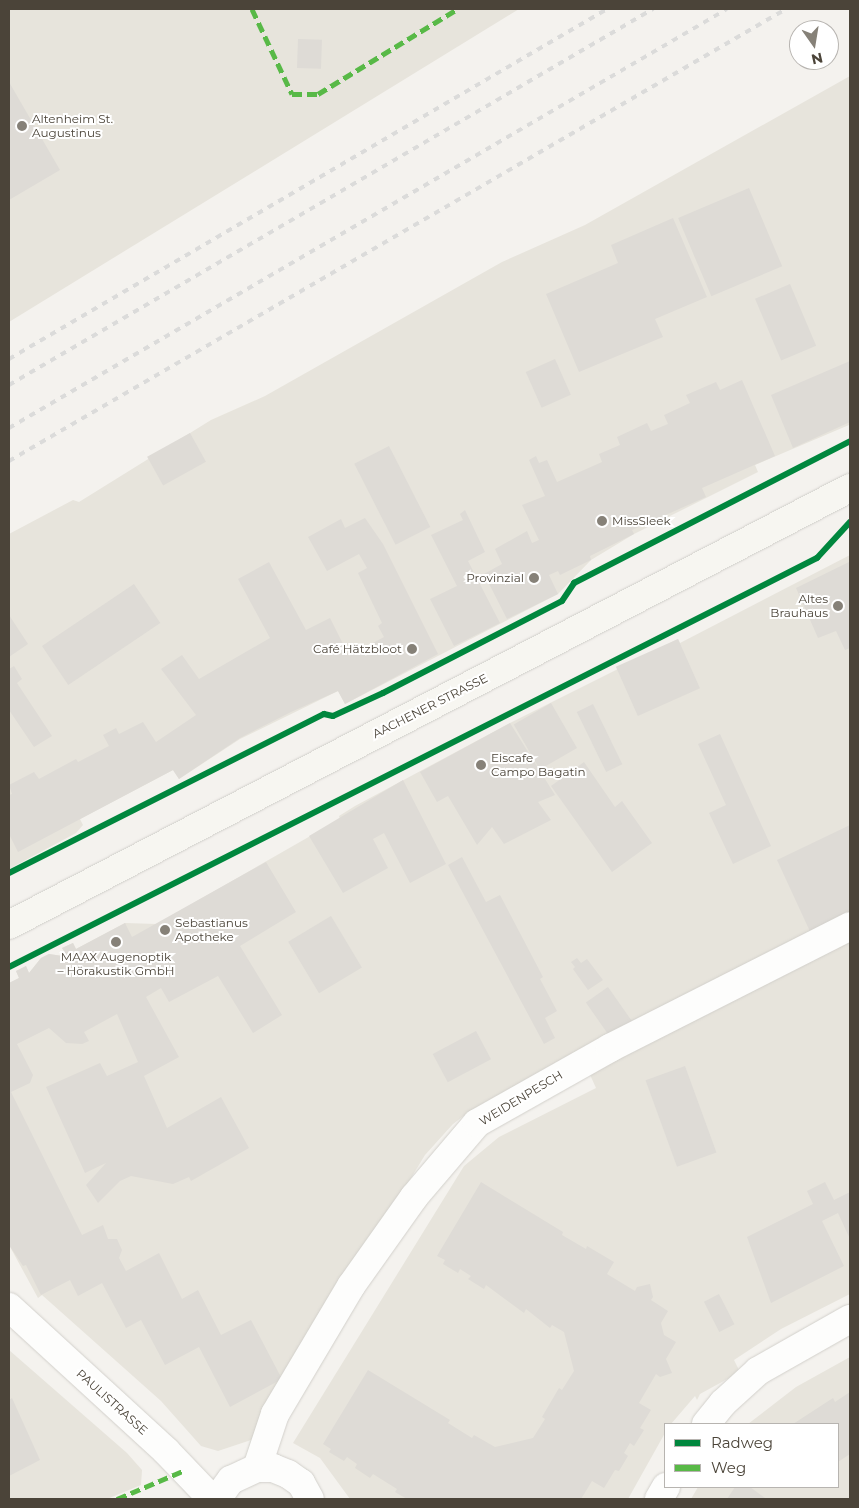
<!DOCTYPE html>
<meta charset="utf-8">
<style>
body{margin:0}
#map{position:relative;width:859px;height:1508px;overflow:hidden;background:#f4f2ee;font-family:Montserrat,sans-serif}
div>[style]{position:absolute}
.residential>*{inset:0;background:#e7e4dc}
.building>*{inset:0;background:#dedbd6;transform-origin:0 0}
.roads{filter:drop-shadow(0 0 1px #d2d0cb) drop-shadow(0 0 1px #d2d0cb)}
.street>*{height:28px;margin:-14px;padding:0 14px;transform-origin:14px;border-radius:14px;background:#fdfdfc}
.secondary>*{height:28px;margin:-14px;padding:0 14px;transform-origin:14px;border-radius:14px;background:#f7f6f1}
.rail>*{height:4px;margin-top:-2px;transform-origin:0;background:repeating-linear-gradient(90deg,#dbdbda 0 6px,transparent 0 12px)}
.quiet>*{height:5px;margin-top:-2.5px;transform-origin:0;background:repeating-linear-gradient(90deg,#58b947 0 10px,transparent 0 15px)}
.cycleway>*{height:6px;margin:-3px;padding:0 3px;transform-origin:3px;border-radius:3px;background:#00873e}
.dots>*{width:14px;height:14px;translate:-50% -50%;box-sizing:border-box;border:2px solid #fff;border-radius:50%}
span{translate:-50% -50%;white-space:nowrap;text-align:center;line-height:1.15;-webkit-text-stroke:4px #fff;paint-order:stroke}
.poi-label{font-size:12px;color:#4b4439}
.left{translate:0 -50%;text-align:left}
.right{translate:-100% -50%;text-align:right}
.street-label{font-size:12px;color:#4b4439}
.frame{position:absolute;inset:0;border:10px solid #4b4439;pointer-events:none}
.legend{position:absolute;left:664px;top:1423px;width:175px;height:65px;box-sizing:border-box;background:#fff;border:1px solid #b7b4b0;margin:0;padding:6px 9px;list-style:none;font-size:15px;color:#4b4439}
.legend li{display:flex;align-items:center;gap:10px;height:25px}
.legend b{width:25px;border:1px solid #b7b4b0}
.north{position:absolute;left:789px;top:20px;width:50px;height:50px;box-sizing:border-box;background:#fff;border:1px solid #b7b4b0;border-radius:50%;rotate:167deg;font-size:14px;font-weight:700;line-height:20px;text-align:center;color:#4b4439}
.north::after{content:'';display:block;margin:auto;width:18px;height:22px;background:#868178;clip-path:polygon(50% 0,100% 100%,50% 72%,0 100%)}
</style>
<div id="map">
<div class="residential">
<div style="clip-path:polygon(9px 9px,519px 9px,9px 322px)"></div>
<div style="clip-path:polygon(850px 76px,849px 425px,755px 465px,758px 472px,634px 534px,591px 560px,558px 594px,345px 704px,338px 691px,240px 739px,179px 779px,173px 770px,80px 819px,83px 825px,76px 833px,9px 869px,9px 534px,73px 500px,79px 502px,211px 420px,265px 396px,502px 262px,585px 225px)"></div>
<div style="clip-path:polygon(850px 555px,850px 919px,468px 1117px,466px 1114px,453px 1124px,425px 1155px,251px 1440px,218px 1451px,201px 1446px,161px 1401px,42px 1295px,38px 1298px,9px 1245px,9px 983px,19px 978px,16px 971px,26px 966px,29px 973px,41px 958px,49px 954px,63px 956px,66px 954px,62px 948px,73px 943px,76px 949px,125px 923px,157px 924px,340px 819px,339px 816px,355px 806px,510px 723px,678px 639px,680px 643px)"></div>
<div style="clip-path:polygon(850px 935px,850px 1294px,781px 1329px,734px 1360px,740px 1372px,700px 1394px,697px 1400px,695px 1396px,671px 1424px,665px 1424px,665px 1433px,628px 1499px,350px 1499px,320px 1458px,293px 1443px,464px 1166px,499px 1137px,596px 1088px,587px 1068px)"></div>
<div style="clip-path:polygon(9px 1350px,127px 1453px,142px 1470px,141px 1485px,107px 1499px,9px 1499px)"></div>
<div style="clip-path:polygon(850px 1357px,850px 1499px,691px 1499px,698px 1487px,838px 1487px,838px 1424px,748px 1424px,796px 1387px)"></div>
</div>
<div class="building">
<div style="left:298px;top:39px;width:24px;height:29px;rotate:2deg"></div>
<div style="clip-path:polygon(9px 82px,60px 170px,9px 200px)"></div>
<div style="left:749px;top:188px;width:85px;height:77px;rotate:67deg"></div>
<div style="clip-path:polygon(673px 218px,707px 297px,655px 319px,663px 337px,579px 372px,546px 294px,618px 263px,611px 245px)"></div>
<div style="left:790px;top:284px;width:67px;height:38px;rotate:67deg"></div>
<div style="left:555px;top:359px;width:39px;height:32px;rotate:66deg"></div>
<div style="clip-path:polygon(850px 361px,850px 422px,793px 448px,771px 395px)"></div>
<div style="clip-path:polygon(742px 380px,775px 456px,702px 488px,706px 497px,632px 530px,634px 534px,590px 556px,591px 560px,560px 575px,558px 571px,549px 575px,558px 594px,507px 619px,484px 574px,502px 564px,495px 549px,527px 531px,532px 543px,539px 540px,522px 505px,545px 496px,529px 460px,536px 456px,539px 463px,547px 460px,557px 482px,602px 462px,599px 454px,620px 445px,617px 437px,647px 423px,651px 431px,668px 424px,664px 415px,690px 403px,686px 395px,716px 382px,720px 390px)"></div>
<div style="left:190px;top:433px;width:33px;height:49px;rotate:61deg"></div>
<div style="left:389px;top:446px;width:91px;height:39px;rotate:63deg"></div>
<div style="clip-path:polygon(465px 510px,485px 552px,468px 561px,500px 623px,454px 646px,430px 599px,457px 586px,431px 535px,463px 520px,460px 514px)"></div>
<div style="clip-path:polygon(365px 518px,383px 544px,438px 654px,345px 704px,338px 691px,291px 712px,240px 738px,179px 779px,173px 770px,18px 852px,9px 834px,9px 795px,12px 794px,9px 785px,34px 772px,39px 779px,76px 759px,78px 762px,109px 746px,103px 735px,116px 728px,119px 734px,143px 722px,156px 742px,196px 715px,161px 669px,182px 655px,199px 679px,270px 638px,238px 579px,269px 562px,306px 630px,330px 618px,349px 656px,384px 637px,378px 626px,382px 623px,358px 573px,367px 568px,359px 554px,327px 571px,308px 537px,341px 519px,345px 528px)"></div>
<div style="clip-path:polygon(849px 562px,850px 648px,845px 650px,836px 631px,818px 638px,796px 588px)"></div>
<div style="left:134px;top:584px;width:47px;height:111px;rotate:56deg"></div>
<div style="clip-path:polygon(9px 615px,28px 644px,9px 657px)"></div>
<div style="left:678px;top:639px;width:54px;height:68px;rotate:66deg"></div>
<div style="clip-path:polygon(14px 666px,22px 679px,17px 683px,52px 736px,34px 747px,9px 710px,9px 669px)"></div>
<div style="left:551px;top:703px;width:52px;height:43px;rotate:60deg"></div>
<div style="left:593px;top:704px;width:67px;height:18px;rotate:64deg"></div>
<div style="clip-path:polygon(510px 723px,555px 795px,538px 802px,551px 820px,504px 844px,492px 827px,477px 845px,448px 796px,437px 802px,420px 772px)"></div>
<div style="clip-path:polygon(720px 734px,771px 846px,733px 864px,709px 813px,726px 805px,698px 744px)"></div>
<div style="clip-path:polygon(584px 762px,615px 807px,622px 801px,652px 843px,612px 872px,551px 786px)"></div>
<div style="clip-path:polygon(403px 780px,446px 864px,410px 883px,384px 833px,373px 839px,388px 868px,343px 893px,309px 836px)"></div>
<div style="clip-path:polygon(850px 825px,850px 919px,813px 938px,777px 860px)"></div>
<div style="clip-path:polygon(462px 857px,486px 902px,500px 895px,543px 977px,540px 979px,557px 1011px,545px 1018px,555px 1038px,544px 1044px,448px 865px)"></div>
<div style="clip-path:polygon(266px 862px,296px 912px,240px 946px,282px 1015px,253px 1033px,218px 976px,169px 1002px,161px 988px,146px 997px,179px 1057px,144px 1076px,167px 1128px,221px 1097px,249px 1148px,191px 1181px,189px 1177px,173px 1184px,131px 1176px,120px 1181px,98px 1203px,86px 1185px,106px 1163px,85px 1173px,46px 1087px,100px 1063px,107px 1076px,138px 1062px,117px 1014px,84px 1032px,89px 1041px,82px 1044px,66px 1043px,49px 1028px,17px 1044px,33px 1075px,30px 1083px,11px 1092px,82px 1235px,103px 1225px,108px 1239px,117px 1239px,122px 1250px,119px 1258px,126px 1271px,159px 1253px,182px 1299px,198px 1290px,221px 1335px,251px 1320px,282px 1379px,230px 1407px,199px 1347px,165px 1365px,141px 1320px,126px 1328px,102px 1283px,78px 1296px,70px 1280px,41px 1295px,26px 1265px,23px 1266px,9px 1245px,9px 983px,19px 978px,16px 971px,26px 966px,29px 973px,41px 958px,49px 954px,62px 956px,66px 954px,62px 948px,73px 943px,76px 949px,125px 923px,132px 937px)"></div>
<div style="left:331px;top:916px;width:60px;height:50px;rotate:59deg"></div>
<div style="clip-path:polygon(577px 958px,581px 963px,587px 959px,603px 980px,588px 990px,573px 969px,575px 967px,571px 962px)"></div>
<div style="left:608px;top:987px;width:45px;height:27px;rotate:55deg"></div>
<div style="left:476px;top:1031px;width:32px;height:49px;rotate:62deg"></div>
<div style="left:685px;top:1066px;width:92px;height:42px;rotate:70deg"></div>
<div style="clip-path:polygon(481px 1182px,563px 1232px,562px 1235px,586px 1249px,587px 1246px,614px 1262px,607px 1274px,635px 1291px,637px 1287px,650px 1284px,653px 1297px,651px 1300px,668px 1311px,661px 1323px,664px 1335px,676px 1342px,666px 1359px,672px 1373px,660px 1377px,656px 1374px,639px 1403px,651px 1410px,640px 1428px,644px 1430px,634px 1446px,630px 1443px,624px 1453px,628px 1456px,619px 1471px,615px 1470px,604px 1488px,592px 1481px,581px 1499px,407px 1499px,395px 1492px,397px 1489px,373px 1474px,370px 1478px,355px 1468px,357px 1464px,347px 1457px,344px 1461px,329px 1452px,331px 1449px,323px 1444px,368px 1370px,450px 1420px,448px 1423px,472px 1438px,474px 1435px,495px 1447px,533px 1438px,545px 1419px,542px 1417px,559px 1388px,562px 1390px,574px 1371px,564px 1332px,552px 1325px,550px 1328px,526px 1309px,524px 1313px,486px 1285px,484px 1289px,468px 1279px,471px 1276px,460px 1269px,458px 1273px,443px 1264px,445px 1260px,437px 1256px)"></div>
<div style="clip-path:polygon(825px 1182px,834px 1200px,850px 1192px,850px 1239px,838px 1213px,822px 1221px,844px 1266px,771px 1303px,747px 1237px,813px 1204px,807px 1191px)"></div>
<div style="left:719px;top:1294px;width:34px;height:17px;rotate:63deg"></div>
<div style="clip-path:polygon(850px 1392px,850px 1454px,838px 1462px,838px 1424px,793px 1424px,833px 1398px,835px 1402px)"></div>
<div style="clip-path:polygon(12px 1398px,40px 1460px,9px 1476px,9px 1400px)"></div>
<div style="clip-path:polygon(735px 1487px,750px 1487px,765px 1498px,727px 1499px)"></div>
</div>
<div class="roads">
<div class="street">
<div style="left:9px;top:1307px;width:213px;rotate:42.5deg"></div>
<div style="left:166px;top:1451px;width:66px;rotate:46.2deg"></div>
<div style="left:706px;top:1424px;width:27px;rotate:-51deg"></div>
<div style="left:723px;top:1403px;width:47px;rotate:-42.4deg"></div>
<div style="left:758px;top:1371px;width:106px;rotate:-29.5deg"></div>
<div style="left:257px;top:1468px;width:57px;rotate:-71.6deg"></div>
<div style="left:275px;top:1414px;width:149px;rotate:-59.3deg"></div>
<div style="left:351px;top:1286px;width:109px;rotate:-54.7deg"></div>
<div style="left:414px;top:1197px;width:97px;rotate:-49.6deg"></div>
<div style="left:477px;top:1123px;width:153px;rotate:-29.4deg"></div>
<div style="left:610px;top:1048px;width:269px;rotate:-26.9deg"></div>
<div style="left:217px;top:1499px;width:24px;rotate:-54deg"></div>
<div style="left:231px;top:1480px;width:29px;rotate:-25deg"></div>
<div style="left:257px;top:1468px;width:16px"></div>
<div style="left:273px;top:1468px;width:16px;rotate:22deg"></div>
<div style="left:288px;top:1474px;width:16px;rotate:35deg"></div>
<div style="left:301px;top:1483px;width:18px;rotate:61deg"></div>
<div style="left:659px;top:1499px;width:14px;rotate:-60deg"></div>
</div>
<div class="secondary">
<div style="left:9px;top:925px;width:948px;rotate:-27.46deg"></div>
</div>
</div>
<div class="rail">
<div style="left:9px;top:359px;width:693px;rotate:-30.34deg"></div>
<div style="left:9px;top:385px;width:746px;rotate:-30.28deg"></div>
<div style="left:9px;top:428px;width:831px;rotate:-30.27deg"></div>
<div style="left:9px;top:461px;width:899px;rotate:-30.19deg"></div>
</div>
<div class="quiet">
<div style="left:252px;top:9px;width:94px;rotate:64.8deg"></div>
<div style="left:292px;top:94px;width:26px"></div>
<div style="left:318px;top:94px;width:163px;rotate:-31.4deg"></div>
<div style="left:117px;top:1499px;width:74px;rotate:-23.1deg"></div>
</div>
<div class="cycleway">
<div style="left:9px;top:873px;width:353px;rotate:-26.8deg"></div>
<div style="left:324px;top:714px;width:9px;rotate:13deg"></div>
<div style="left:333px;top:716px;width:55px;rotate:-24.7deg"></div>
<div style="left:383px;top:693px;width:201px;rotate:-27.2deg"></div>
<div style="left:562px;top:601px;width:22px;rotate:-56deg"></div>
<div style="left:574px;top:583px;width:310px;rotate:-27.2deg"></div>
<div style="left:9px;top:967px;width:906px;rotate:-26.85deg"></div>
<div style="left:817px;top:558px;width:49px;rotate:-47.5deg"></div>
</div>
<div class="dots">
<div style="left:22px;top:126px;background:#868178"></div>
<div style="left:602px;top:521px;background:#868178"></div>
<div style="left:534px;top:578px;background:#868178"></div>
<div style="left:838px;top:606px;background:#868178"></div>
<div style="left:412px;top:649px;background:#868178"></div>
<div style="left:481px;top:765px;background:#868178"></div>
<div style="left:165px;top:930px;background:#868178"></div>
<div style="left:116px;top:942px;background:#868178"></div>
</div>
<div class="poi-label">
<span class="left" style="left:32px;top:126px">Altenheim St.<br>Augustinus</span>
<span class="left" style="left:612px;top:521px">MissSleek</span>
<span class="right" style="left:524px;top:578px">Provinzial</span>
<span class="right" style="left:828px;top:606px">Altes<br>Brauhaus</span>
<span class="right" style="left:402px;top:649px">Café Hätzbloot</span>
<span class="left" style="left:491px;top:765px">Eiscafe<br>Campo Bagatin</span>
<span class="left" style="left:175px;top:930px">Sebastianus<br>Apotheke</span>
<span style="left:116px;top:964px">MAAX Augenoptik<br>– Hörakustik GmbH</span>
</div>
<div class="street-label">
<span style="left:430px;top:706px;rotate:-27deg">AACHENER STRASSE</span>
<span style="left:521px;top:1098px;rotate:-31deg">WEIDENPESCH</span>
<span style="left:112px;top:1402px;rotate:42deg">PAULISTRASSE</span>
</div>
<div class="frame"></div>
<ul class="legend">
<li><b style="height:6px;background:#00873e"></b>Radweg</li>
<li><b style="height:6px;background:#58b947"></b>Weg</li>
</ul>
<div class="north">N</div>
</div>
